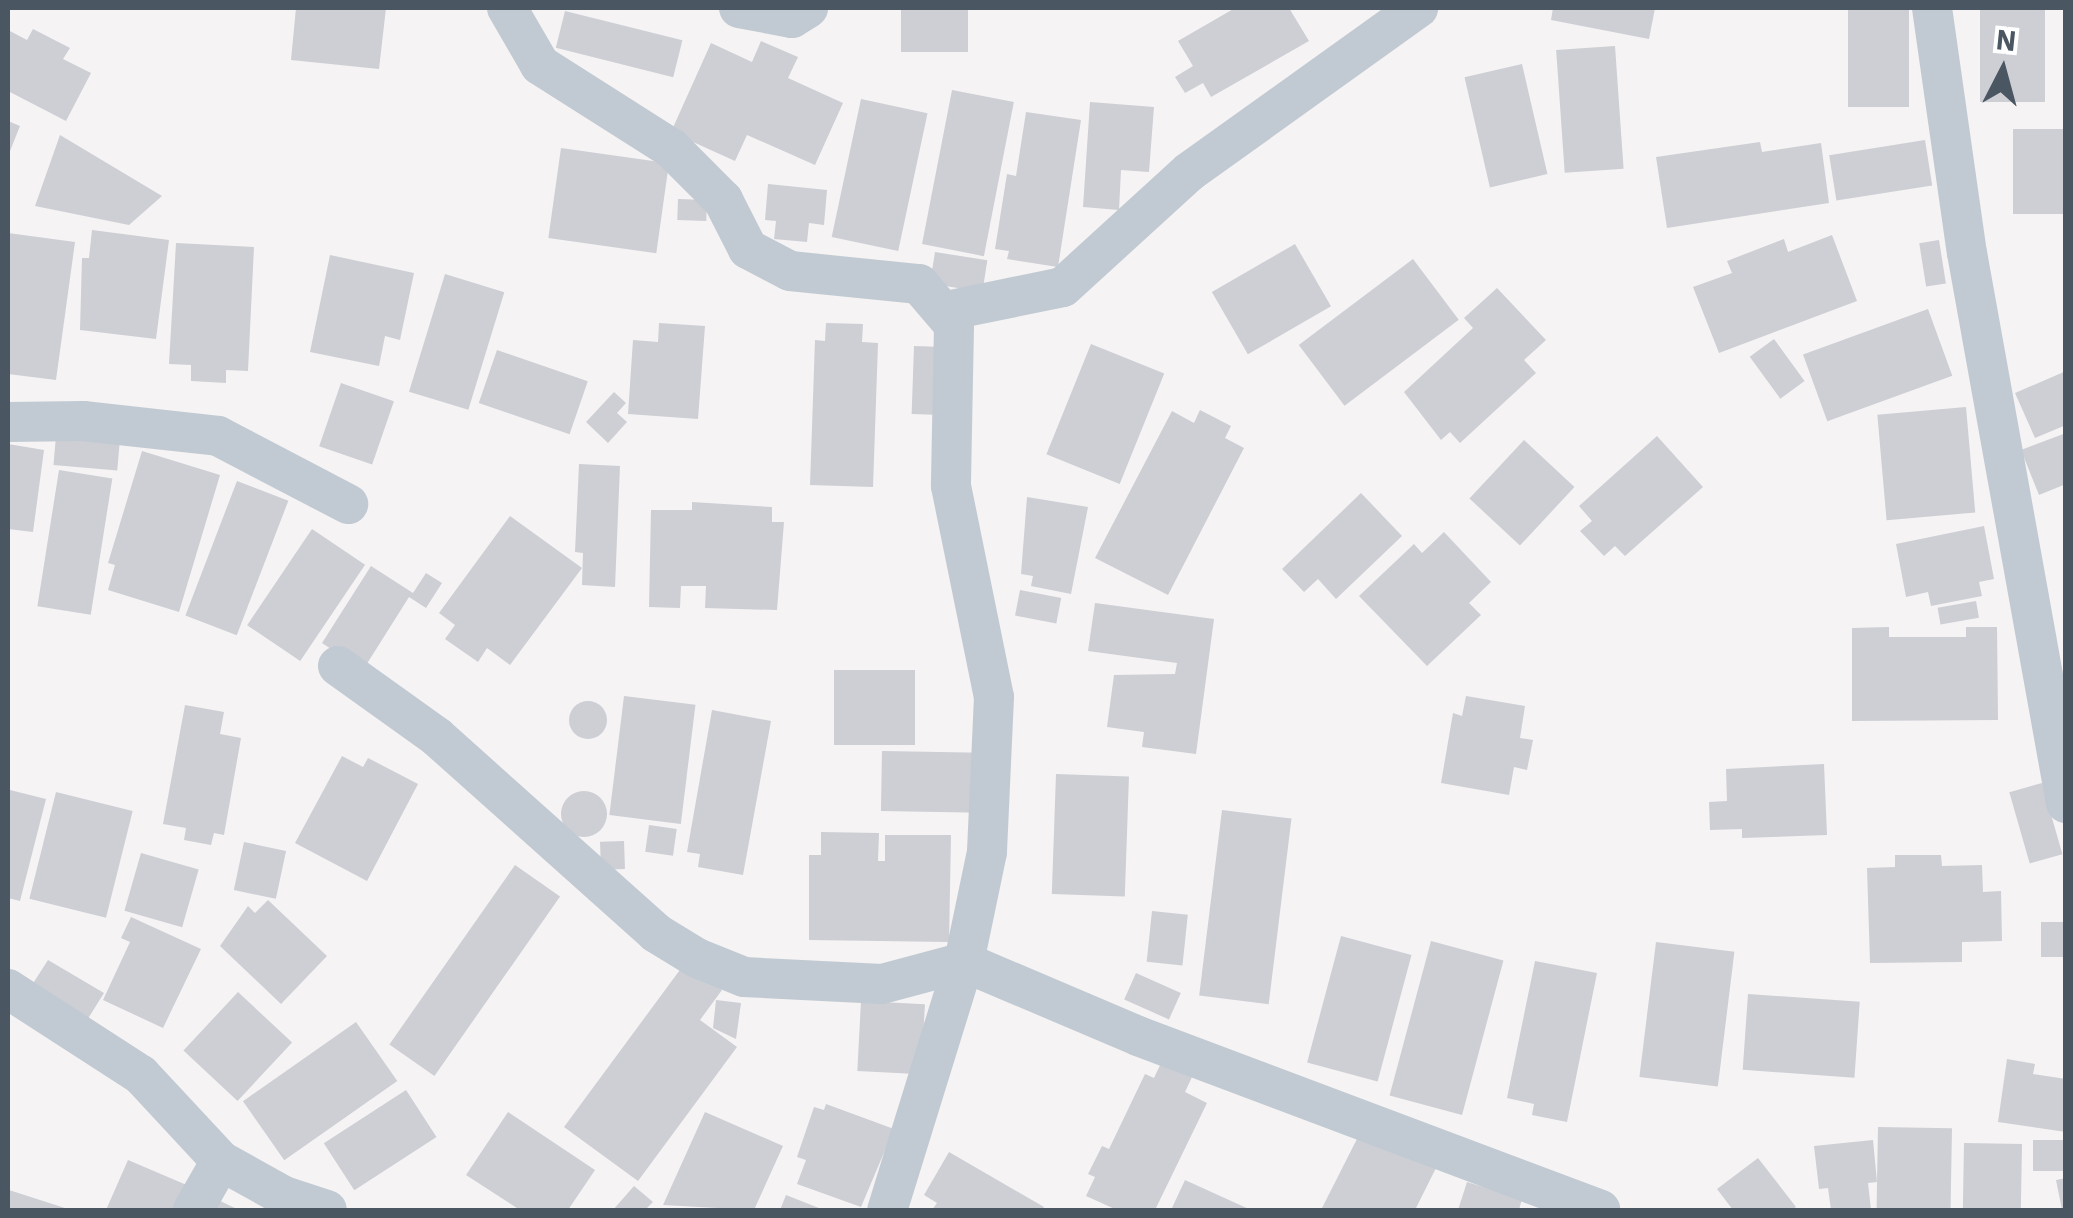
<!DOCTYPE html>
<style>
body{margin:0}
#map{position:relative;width:2073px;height:1218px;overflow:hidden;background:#f5f3f3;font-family:"IBM Plex Sans",sans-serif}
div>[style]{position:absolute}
.building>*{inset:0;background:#cdcfd5;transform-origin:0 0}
.round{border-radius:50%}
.street>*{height:40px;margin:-20px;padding:0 20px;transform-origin:20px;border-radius:20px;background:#c1cad2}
span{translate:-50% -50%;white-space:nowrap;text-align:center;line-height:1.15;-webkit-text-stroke:8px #fff;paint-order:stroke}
.frame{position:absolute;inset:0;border:10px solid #4a5661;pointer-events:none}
.north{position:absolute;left:1953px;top:20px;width:100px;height:100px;-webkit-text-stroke:8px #fff;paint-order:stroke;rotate:6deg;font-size:28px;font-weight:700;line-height:40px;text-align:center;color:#4a5661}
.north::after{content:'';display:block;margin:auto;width:35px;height:45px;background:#4a5661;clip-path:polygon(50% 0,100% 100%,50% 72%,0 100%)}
</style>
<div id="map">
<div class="building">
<div style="clip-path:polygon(296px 8px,386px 8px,379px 69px,291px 60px)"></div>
<div style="left:901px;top:8px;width:67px;height:44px"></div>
<div style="clip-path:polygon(1235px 8px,1289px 8px,1309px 41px,1211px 97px,1203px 83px,1185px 93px,1175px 77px,1193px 66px,1178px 41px)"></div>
<div style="clip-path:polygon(1553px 8px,1655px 8px,1649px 39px,1551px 20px)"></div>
<div style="left:1848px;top:8px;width:61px;height:99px"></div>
<div style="left:1980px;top:8px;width:65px;height:94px"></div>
<div style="left:565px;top:11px;width:121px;height:38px;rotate:14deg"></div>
<div style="clip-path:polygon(33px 29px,70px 48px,63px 59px,91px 73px,66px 121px,8px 91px,8px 30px,27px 40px)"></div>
<div style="clip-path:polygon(761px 41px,798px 57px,788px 78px,843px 103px,815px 165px,747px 135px,735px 161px,671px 132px,711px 43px,752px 62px)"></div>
<div style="left:1615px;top:46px;width:123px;height:59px;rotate:86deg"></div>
<div style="left:1522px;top:64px;width:113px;height:59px;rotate:77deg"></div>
<div style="left:952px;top:90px;width:63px;height:157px;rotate:11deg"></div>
<div style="left:861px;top:99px;width:68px;height:141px;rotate:12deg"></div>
<div style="clip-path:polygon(1090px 102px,1154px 107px,1149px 172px,1121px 170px,1119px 210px,1083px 207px)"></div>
<div style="clip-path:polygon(1026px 112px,1081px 120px,1058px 267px,1007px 259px,1009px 251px,995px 249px,1007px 174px,1016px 176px)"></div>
<div style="clip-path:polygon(8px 121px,20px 126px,8px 156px)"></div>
<div style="left:2013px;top:129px;width:53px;height:85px"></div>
<div style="clip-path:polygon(60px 135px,162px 196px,129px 225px,35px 206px)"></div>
<div style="left:1925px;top:140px;width:46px;height:97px;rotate:81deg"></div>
<div style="clip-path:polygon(1760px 142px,1762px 152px,1821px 143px,1829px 203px,1667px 228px,1656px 157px)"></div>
<div style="left:561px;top:148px;width:109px;height:91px;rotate:8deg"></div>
<div style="clip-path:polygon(768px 184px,827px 190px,824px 225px,809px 223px,807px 242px,774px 239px,776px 221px,765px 220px)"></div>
<div style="left:678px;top:199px;width:29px;height:21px;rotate:2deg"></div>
<div style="clip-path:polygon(92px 230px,169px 240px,156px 339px,80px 330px,82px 258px,89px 258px)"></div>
<div style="clip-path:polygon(8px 233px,75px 242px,56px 380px,8px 374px)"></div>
<div style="clip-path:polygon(1832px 235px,1857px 301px,1719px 353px,1693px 287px,1732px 273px,1727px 261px,1784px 239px,1788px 252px)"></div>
<div style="left:1939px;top:240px;width:44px;height:20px;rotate:81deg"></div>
<div style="clip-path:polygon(176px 243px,254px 247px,248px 371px,226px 370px,226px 383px,191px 381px,191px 365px,169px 364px)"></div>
<div style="left:1295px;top:244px;width:72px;height:96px;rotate:60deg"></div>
<div style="left:935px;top:252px;width:53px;height:32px;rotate:9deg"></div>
<div style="clip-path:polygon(330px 255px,414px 273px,400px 340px,385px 336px,379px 366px,310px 352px)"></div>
<div style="left:1413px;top:259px;width:76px;height:143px;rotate:53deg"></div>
<div style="left:445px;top:274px;width:62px;height:123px;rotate:17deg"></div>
<div style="clip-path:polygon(1497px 288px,1546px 340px,1524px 360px,1536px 373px,1460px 443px,1450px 432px,1441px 440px,1404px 392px,1473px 328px,1464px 318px)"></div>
<div style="left:1928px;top:309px;width:71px;height:133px;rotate:70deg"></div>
<div style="clip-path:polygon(659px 323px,705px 326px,698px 419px,628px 414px,633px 340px,658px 342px)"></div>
<div style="clip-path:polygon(826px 323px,863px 324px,862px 342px,878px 343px,873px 487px,810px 485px,815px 340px,825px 341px)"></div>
<div style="left:1774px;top:339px;width:52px;height:30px;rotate:54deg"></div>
<div style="left:1091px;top:344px;width:79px;height:119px;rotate:22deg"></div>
<div style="left:914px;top:346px;width:51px;height:68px;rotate:2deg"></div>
<div style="left:497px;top:350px;width:96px;height:56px;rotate:19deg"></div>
<div style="clip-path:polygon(2066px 371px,2066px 425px,2035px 438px,2015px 393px)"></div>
<div style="left:341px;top:383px;width:56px;height:67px;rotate:19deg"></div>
<div style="clip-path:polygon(614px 392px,626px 403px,617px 413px,627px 422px,608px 443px,586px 422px)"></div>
<div style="left:1966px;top:407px;width:106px;height:89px;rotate:85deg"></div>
<div style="clip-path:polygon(1200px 410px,1231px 426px,1225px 438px,1244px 448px,1168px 595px,1095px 558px,1172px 411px,1194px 423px)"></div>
<div style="clip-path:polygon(2066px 433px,2066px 484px,2039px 495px,2021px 450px)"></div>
<div style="left:56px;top:436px;width:64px;height:29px;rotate:5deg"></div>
<div style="clip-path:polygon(1657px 436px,1703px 487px,1625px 556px,1615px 546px,1604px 556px,1580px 531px,1592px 521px,1579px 506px)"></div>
<div style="left:1524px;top:440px;width:69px;height:80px;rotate:43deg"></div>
<div style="clip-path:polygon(8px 444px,44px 450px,33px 532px,8px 529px)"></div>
<div style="clip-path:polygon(142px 451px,220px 475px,179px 612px,108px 590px,115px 565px,108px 563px)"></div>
<div style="clip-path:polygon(579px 464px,620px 466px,615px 587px,582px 585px,583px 553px,575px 552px)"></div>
<div style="left:59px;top:470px;width:54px;height:138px;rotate:9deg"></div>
<div style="left:237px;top:481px;width:55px;height:144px;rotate:21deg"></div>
<div style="clip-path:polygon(1361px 493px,1402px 536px,1336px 599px,1318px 579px,1304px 592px,1282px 569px)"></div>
<div style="clip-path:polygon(1027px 497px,1088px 507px,1071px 594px,1031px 586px,1033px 576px,1021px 574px)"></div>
<div style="clip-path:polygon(692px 502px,772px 507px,772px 522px,784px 522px,777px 610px,705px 608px,706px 586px,681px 586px,680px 608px,649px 607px,651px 510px,692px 510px)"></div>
<div style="clip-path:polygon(510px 516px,582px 568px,510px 665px,487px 648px,478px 662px,445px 639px,455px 625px,439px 613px)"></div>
<div style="clip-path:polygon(1984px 526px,1994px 579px,1979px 582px,1982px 596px,1931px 606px,1928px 592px,1906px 597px,1896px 544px)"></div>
<div style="left:312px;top:529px;width:64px;height:116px;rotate:34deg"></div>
<div style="clip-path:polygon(1444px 532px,1491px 582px,1469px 603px,1481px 615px,1427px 666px,1359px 596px,1414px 544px,1422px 553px)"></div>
<div style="clip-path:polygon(371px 566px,413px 593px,426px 573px,442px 583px,426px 608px,409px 597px,363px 670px,322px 643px)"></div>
<div style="left:1020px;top:590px;width:42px;height:26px;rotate:11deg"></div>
<div style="left:1976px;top:601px;width:17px;height:39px;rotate:80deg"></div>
<div style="clip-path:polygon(1095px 603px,1214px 619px,1196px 754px,1142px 747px,1144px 732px,1107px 727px,1114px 675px,1175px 674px,1177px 663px,1088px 651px)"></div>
<div style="clip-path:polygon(1889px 627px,1889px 637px,1966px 637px,1966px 627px,1997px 627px,1998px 720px,1852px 721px,1852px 628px)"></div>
<div style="left:915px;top:670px;width:75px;height:81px;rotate:90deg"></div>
<div style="left:624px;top:696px;width:72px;height:120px;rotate:7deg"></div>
<div style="clip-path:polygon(1466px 696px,1525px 706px,1520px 738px,1533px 740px,1527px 770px,1514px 767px,1509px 795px,1441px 783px,1453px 713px,1462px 716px)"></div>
<div class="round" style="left:569px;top:701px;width:38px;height:38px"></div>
<div style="clip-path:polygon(185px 705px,224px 712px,220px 734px,241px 738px,224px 835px,214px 833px,211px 845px,184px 840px,186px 828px,163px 824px)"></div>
<div style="clip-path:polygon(712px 710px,771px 721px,743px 875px,698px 867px,700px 854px,687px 852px)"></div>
<div style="left:882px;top:751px;width:100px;height:60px;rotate:1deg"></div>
<div style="clip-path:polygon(342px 756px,363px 767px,368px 758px,418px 784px,367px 881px,295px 843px)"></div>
<div style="clip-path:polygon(1824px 764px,1827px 835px,1742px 838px,1742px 829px,1710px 830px,1709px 802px,1727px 801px,1726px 769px)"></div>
<div style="left:1056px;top:774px;width:73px;height:120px;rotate:2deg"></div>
<div style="left:2042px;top:783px;width:74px;height:34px;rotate:74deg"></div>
<div style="clip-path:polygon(10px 790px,46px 799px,20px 901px,8px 898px)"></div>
<div class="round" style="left:561px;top:791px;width:46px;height:46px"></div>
<div style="left:56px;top:792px;width:79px;height:110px;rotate:14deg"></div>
<div style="left:1222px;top:810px;width:70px;height:187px;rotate:7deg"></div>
<div style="left:649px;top:825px;width:28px;height:27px;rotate:8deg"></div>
<div style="clip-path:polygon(821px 832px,879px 833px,878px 861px,885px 861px,885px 835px,951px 835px,949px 942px,809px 940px,809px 855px,821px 855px)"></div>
<div style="left:624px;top:841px;width:28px;height:24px;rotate:88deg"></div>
<div style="left:244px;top:842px;width:43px;height:49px;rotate:12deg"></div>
<div style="left:141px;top:853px;width:60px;height:60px;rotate:16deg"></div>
<div style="clip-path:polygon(1895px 855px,1941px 855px,1942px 866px,1982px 865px,1983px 892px,2001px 891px,2002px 941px,1962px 942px,1962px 962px,1870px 963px,1867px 868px,1895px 867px)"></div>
<div style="left:515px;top:865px;width:55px;height:219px;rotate:35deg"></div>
<div style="clip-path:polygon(268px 900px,327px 956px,281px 1004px,220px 946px,248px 906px,255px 913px)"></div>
<div style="left:1152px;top:911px;width:36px;height:51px;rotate:6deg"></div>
<div style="clip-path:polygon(131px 917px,201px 949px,163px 1028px,103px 1000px,130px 942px,121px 938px)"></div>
<div style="left:2066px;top:922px;width:35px;height:25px;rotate:90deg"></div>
<div style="left:1341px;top:936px;width:73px;height:131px;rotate:15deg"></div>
<div style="left:1431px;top:941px;width:75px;height:160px;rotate:15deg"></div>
<div style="left:1656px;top:942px;width:79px;height:136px;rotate:7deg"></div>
<div style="clip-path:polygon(48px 960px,104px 993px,84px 1025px,32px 985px)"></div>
<div style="clip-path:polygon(1535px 961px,1597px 973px,1567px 1122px,1532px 1115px,1534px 1104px,1507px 1098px)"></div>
<div style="clip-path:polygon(685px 963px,722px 990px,700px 1020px,737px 1047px,638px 1181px,564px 1127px)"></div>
<div style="left:1136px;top:973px;width:49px;height:29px;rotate:24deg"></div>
<div style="left:238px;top:992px;width:74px;height:80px;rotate:43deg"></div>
<div style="left:1748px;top:994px;width:112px;height:76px;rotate:4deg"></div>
<div style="clip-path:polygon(716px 1000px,741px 1003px,736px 1039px,713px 1028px)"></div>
<div style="left:861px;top:1001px;width:64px;height:70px;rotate:3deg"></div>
<div style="left:356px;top:1022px;width:72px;height:138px;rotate:55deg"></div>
<div style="clip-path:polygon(2007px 1059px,2035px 1064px,2033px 1074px,2066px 1079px,2066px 1132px,1998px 1122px)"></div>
<div style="clip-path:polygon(1161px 1063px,1192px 1077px,1185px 1092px,1207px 1103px,1155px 1210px,1117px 1210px,1086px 1196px,1095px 1177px,1088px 1174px,1102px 1146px,1109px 1149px,1145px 1074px,1154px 1078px)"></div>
<div style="left:406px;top:1090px;width:56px;height:98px;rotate:57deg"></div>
<div style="clip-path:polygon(826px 1104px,894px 1129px,861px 1207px,797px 1184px,806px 1160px,797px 1157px,814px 1107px,824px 1110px)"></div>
<div style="clip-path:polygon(508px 1112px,595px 1170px,568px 1210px,520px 1210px,466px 1175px)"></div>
<div style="clip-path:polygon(705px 1112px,783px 1146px,754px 1210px,663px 1205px)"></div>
<div style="left:1878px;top:1127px;width:74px;height:83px;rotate:1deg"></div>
<div style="clip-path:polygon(1362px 1129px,1437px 1166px,1415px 1210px,1321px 1210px)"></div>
<div style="clip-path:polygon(1873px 1140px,1877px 1182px,1868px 1183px,1871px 1210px,1831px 1210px,1828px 1188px,1819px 1189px,1814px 1146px)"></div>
<div style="left:2066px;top:1140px;width:31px;height:33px;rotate:90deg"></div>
<div style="left:1964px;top:1143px;width:58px;height:67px;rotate:1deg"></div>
<div style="clip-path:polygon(949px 1152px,1044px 1207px,1042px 1210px,932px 1210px,937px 1203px,924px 1195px)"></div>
<div style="clip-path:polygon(1758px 1158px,1796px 1207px,1792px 1210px,1733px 1210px,1717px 1189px)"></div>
<div style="clip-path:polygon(128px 1160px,189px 1186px,178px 1210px,106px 1210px)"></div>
<div style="clip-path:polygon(2066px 1178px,2066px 1210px,2062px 1210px,2056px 1180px)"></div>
<div style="clip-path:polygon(1185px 1180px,1251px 1210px,1171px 1210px)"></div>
<div style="clip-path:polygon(1467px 1182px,1522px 1199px,1519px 1210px,1458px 1210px)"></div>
<div style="clip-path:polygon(634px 1186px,653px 1202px,645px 1210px,613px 1210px)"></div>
<div style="clip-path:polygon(9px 1190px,71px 1210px,8px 1210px)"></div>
<div style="clip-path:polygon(786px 1195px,824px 1210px,780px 1210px)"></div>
<div style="clip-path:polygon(214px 1198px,239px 1210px,207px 1210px)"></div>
</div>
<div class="street">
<div style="left:507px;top:8px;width:66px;rotate:59.9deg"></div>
<div style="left:540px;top:65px;width:155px;rotate:32.4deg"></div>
<div style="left:671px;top:148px;width:74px;rotate:45deg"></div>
<div style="left:723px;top:200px;width:55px;rotate:63deg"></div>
<div style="left:748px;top:249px;width:47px;rotate:27.6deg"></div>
<div style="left:790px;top:271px;width:130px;rotate:5.8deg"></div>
<div style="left:919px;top:284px;width:54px;rotate:49.5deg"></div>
<div style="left:954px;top:325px;width:161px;rotate:91.1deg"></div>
<div style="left:951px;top:486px;width:215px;rotate:78.5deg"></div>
<div style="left:994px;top:697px;width:155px;rotate:92.6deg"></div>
<div style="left:987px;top:852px;width:112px;rotate:101.8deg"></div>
<div style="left:964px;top:962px;width:260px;rotate:107.2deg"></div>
<div style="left:739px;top:8px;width:54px;rotate:10.7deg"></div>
<div style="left:792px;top:18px;width:19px;rotate:-32deg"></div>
<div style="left:1932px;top:8px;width:247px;rotate:81.9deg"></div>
<div style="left:1967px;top:253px;width:559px;rotate:79.8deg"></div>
<div style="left:946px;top:311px;width:119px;rotate:-11.6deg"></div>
<div style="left:1063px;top:287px;width:171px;rotate:-42.4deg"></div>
<div style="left:1189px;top:172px;width:282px;rotate:-35.6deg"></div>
<div style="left:8px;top:422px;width:75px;rotate:-0.8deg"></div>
<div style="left:83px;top:421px;width:136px;rotate:6.3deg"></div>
<div style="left:218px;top:436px;width:147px;rotate:27.6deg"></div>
<div style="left:338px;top:666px;width:122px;rotate:35.6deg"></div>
<div style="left:437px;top:737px;width:294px;rotate:41.8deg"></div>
<div style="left:656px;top:933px;width:48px;rotate:31.4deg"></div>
<div style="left:697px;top:958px;width:51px;rotate:22deg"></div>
<div style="left:744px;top:977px;width:138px;rotate:2.9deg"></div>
<div style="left:882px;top:984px;width:85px;rotate:-15deg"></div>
<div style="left:964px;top:962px;width:189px;rotate:23deg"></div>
<div style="left:1138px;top:1036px;width:494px;rotate:20.6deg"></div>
<div style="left:8px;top:989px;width:158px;rotate:32.9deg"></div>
<div style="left:141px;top:1075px;width:117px;rotate:47.1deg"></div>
<div style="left:221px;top:1161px;width:72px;rotate:29.1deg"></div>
<div style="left:284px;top:1196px;width:45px;rotate:18deg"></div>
<div style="left:193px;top:1210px;width:56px;rotate:-60.3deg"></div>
</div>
<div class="frame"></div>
<div class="north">N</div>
</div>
